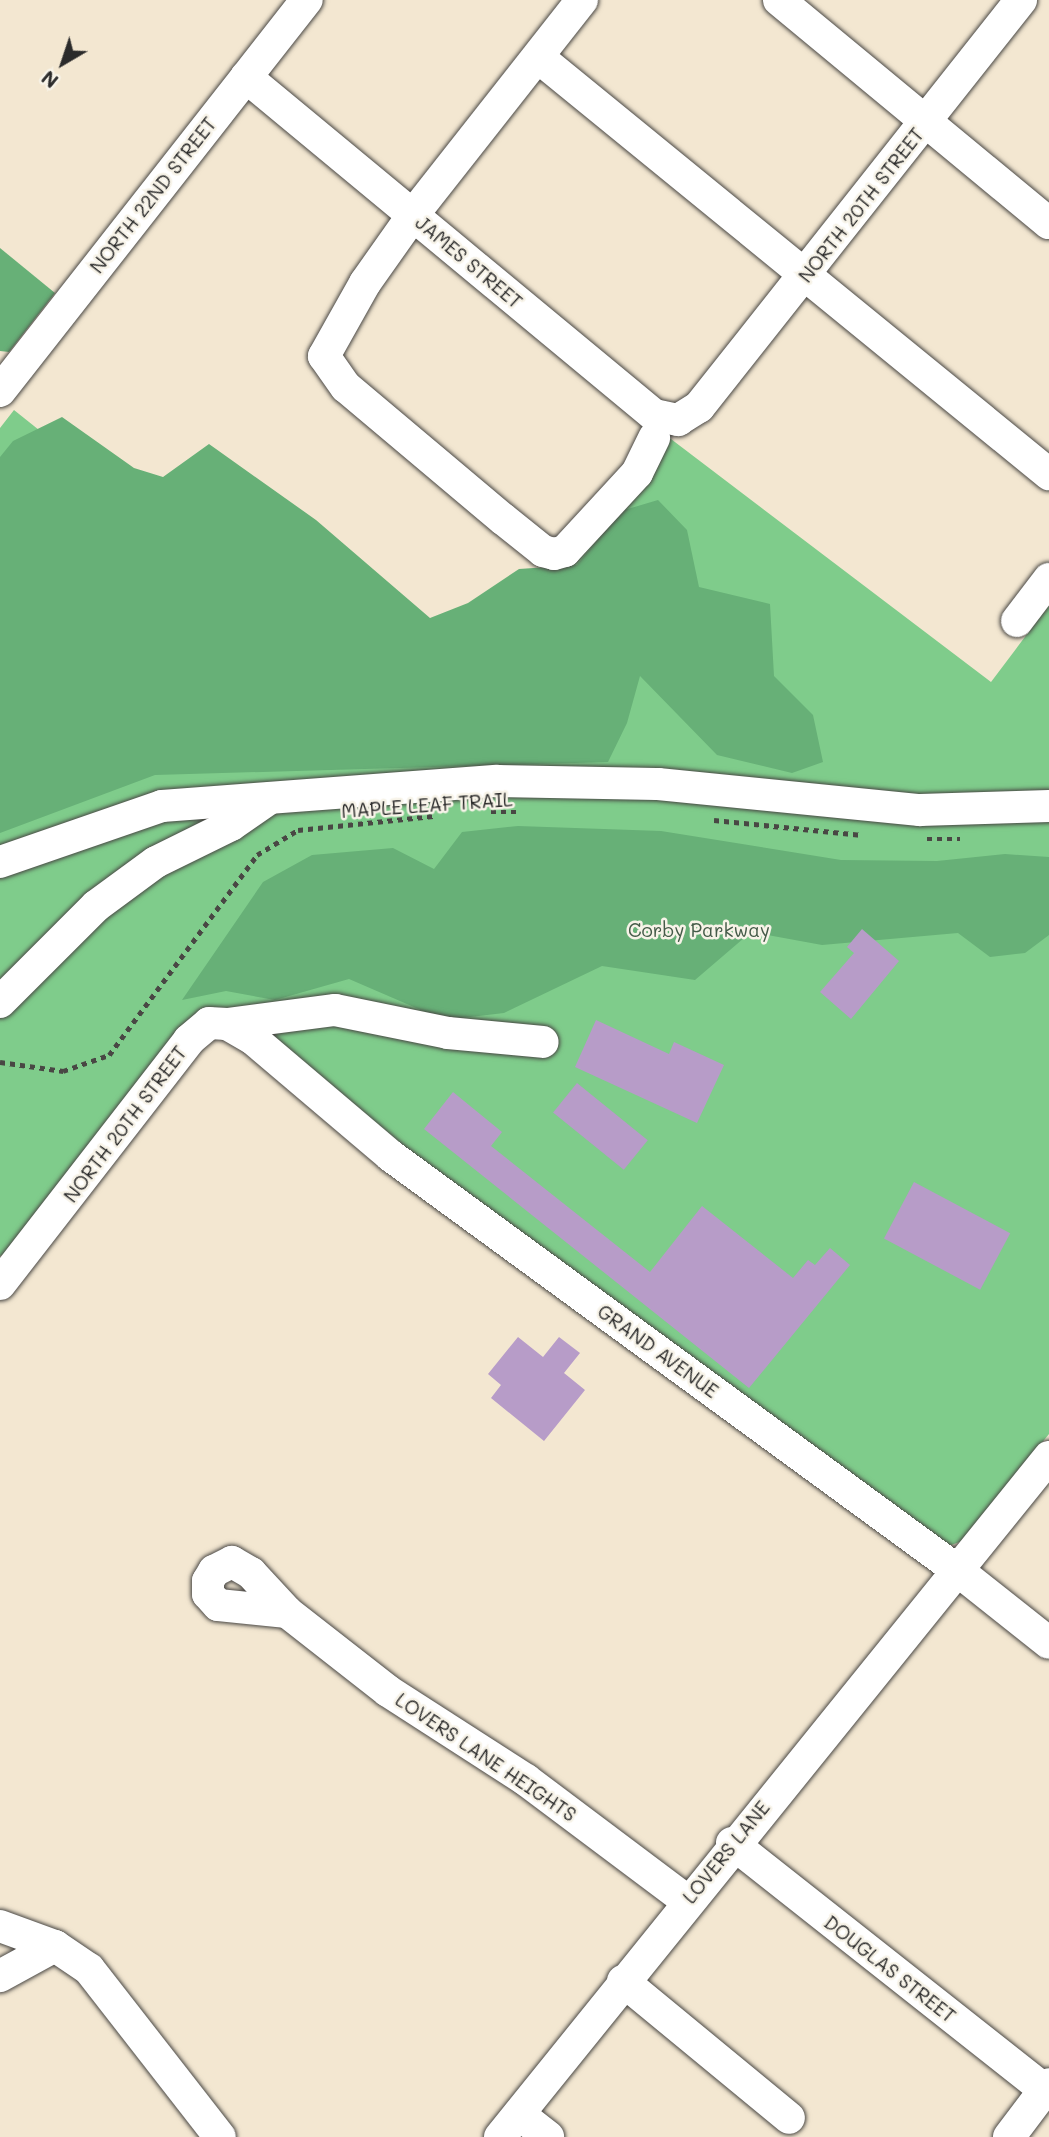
<!DOCTYPE html>
<style>
body{margin:0}
#map{position:relative;width:1049px;height:2137px;overflow:hidden;background:#f3e7d1;font-family:Mali,sans-serif}
div>[style]{position:absolute}
.green>*{inset:0;background:#7fcc8b}
.forest>*{inset:0;background:#67b077}
.building>*{inset:0;background:#b79cc8;transform-origin:0 0}
.path>*{height:4.5px;margin-top:-2.25px;transform-origin:0;background:repeating-linear-gradient(90deg,#494744 0 5px,transparent 0 10px)}
.roads{filter:drop-shadow(0 0 2px #494744) drop-shadow(0 0 2px #494744)}
.minor>*{height:32px;margin:-16px;padding:0 16px;transform-origin:16px;border-radius:16px;background:#fff}
span{translate:-50% -50%;white-space:nowrap;text-align:center;line-height:1.15;-webkit-text-stroke:5px #f7f3e8;paint-order:stroke}
.street-label{font-size:19px;color:#2b2b2b}
.park-label{font-size:19px;color:#445b48}
.north{position:absolute;left:28px;top:28px;width:70px;height:70px;-webkit-text-stroke:5px #f7f3e8;paint-order:stroke;rotate:219deg;font-size:19px;font-weight:700;line-height:28px;text-align:center;color:#2b2b2b}
.north::after{content:'';display:block;margin:auto;width:24px;height:32px;background:#2b2b2b;clip-path:polygon(50% 0,100% 100%,50% 72%,0 100%)}
</style>
<div id="map">
<div class="green">
<div style="clip-path:polygon(14px 410px,159px 526px,462px 673px,667px 436px,991px 682px,1049px 605px,1049px 1434px,962px 1541px,946px 1547px,385px 1135px,227px 1010px,10px 1252px,0 1256px,0 428px)"></div>
</div>
<div class="forest">
<div style="clip-path:polygon(0 248px,55px 293px,9px 352px,0 351px)"></div>
<div style="clip-path:polygon(62px 417px,134px 468px,163px 477px,209px 444px,316px 520px,430px 618px,468px 603px,519px 569px,577px 565px,621px 511px,658px 500px,687px 530px,699px 587px,770px 604px,774px 676px,813px 715px,823px 762px,792px 773px,717px 755px,640px 676px,627px 723px,608px 762px,155px 775px,0 833px,0 457px,13px 441px)"></div>
<div style="clip-path:polygon(518px 826px,661px 831px,841px 860px,937px 861px,1005px 854px,1049px 857px,1049px 935px,1025px 953px,990px 957px,958px 933px,822px 945px,751px 932px,695px 980px,602px 966px,504px 1013px,444px 1020px,349px 979px,275px 1000px,226px 991px,182px 1000px,263px 882px,312px 855px,393px 848px,434px 869px,462px 832px)"></div>
</div>
<div class="building">
<div style="clip-path:polygon(862px 929px,899px 961px,851px 1019px,820px 992px,854px 953px,847px 947px)"></div>
<div style="clip-path:polygon(596px 1020px,669px 1054px,674px 1042px,724px 1065px,697px 1123px,575px 1067px)"></div>
<div style="left:577px;top:1083px;width:91px;height:38px;rotate:39deg"></div>
<div style="clip-path:polygon(453px 1092px,502px 1132px,491px 1146px,650px 1272px,702px 1206px,793px 1278px,808px 1260px,815px 1265px,830px 1248px,850px 1265px,749px 1388px,424px 1129px)"></div>
<div style="left:914px;top:1182px;width:109px;height:64px;rotate:28deg"></div>
<div style="clip-path:polygon(518px 1337px,543px 1357px,559px 1337px,580px 1353px,564px 1373px,585px 1390px,544px 1441px,491px 1398px,501px 1385px,488px 1374px)"></div>
</div>
<div class="path">
<div style="left:491px;top:812px;width:30px"></div>
<div style="left:714px;top:820px;width:149px;rotate:5.8deg"></div>
<div style="left:927px;top:839px;width:33px"></div>
<div style="left:0;top:1062px;width:64px;rotate:8.1deg"></div>
<div style="left:63px;top:1071px;width:49px;rotate:-19.2deg"></div>
<div style="left:109px;top:1055px;width:249px;rotate:-53.5deg"></div>
<div style="left:257px;top:855px;width:48px;rotate:-31.4deg"></div>
<div style="left:298px;top:830px;width:136px;rotate:-5.9deg"></div>
</div>
<div class="roads">
<div class="minor">
<div style="left:582px;top:0;width:273px;rotate:128.2deg"></div>
<div style="left:413px;top:215px;width:83px;rotate:125.2deg"></div>
<div style="left:365px;top:283px;width:84px;rotate:119.3deg"></div>
<div style="left:324px;top:356px;width:38px;rotate:55deg"></div>
<div style="left:346px;top:387px;width:205px;rotate:40.1deg"></div>
<div style="left:503px;top:519px;width:51px;rotate:38.7deg"></div>
<div style="left:543px;top:551px;width:11px;rotate:15deg"></div>
<div style="left:554px;top:554px;width:11px;rotate:-15deg"></div>
<div style="left:565px;top:551px;width:106px;rotate:-47.3deg"></div>
<div style="left:637px;top:473px;width:39px;rotate:-64deg"></div>
<div style="left:779px;top:0;width:350px;rotate:39.6deg"></div>
<div style="left:538px;top:57px;width:660px;rotate:39.22deg"></div>
<div style="left:246px;top:77px;width:530px;rotate:39.64deg"></div>
<div style="left:654px;top:415px;width:25px;rotate:12deg"></div>
<div style="left:678px;top:420px;width:25px;rotate:-32deg"></div>
<div style="left:699px;top:407px;width:519px;rotate:-51.65deg"></div>
<div style="left:0;top:391px;width:497px;rotate:-51.9deg"></div>
<div style="left:1017px;top:621px;width:53px;rotate:-52.7deg"></div>
<div style="left:0;top:862px;width:171px;rotate:-19.1deg"></div>
<div style="left:162px;top:806px;width:336px;rotate:-4.3deg"></div>
<div style="left:497px;top:781px;width:161px;rotate:1.1deg"></div>
<div style="left:658px;top:784px;width:263px;rotate:5.7deg"></div>
<div style="left:920px;top:810px;width:129px;rotate:-1.8deg"></div>
<div style="left:0;top:1002px;width:136px;rotate:-45deg"></div>
<div style="left:96px;top:906px;width:74px;rotate:-36.3deg"></div>
<div style="left:156px;top:862px;width:84px;rotate:-26.3deg"></div>
<div style="left:231px;top:825px;width:47px;rotate:-34.7deg"></div>
<div style="left:227px;top:1024px;width:109px;rotate:-7.4deg"></div>
<div style="left:335px;top:1010px;width:115px;rotate:11.5deg"></div>
<div style="left:448px;top:1033px;width:95px;rotate:5.4deg"></div>
<div style="left:0;top:1284px;width:309px;rotate:-52.2deg"></div>
<div style="left:189px;top:1040px;width:26px;rotate:-40deg"></div>
<div style="left:209px;top:1023px;width:18px;rotate:3deg"></div>
<div style="left:227px;top:1024px;width:30px;rotate:30deg"></div>
<div style="left:253px;top:1039px;width:181px;rotate:40.3deg"></div>
<div style="left:391px;top:1156px;width:701px;rotate:36.18deg"></div>
<div style="left:957px;top:1570px;width:117px;rotate:38.4deg"></div>
<div style="left:232px;top:1562px;width:22px;rotate:30deg"></div>
<div style="left:251px;top:1573px;width:53px;rotate:47.3deg"></div>
<div style="left:287px;top:1612px;width:69px;rotate:-174.2deg"></div>
<div style="left:218px;top:1605px;width:15px;rotate:-132deg"></div>
<div style="left:208px;top:1594px;width:13px;rotate:-90deg"></div>
<div style="left:208px;top:1581px;width:12px;rotate:-59deg"></div>
<div style="left:214px;top:1571px;width:20px;rotate:-27deg"></div>
<div style="left:287px;top:1612px;width:128px;rotate:38deg"></div>
<div style="left:388px;top:1691px;width:164px;rotate:32.8deg"></div>
<div style="left:526px;top:1780px;width:201px;rotate:36.9deg"></div>
<div style="left:732px;top:1843px;width:404px;rotate:38.3deg"></div>
<div style="left:0;top:1926px;width:59px;rotate:20deg"></div>
<div style="left:55px;top:1946px;width:63px;rotate:151.4deg"></div>
<div style="left:55px;top:1946px;width:41px;rotate:34.1deg"></div>
<div style="left:89px;top:1969px;width:213px;rotate:52.1deg"></div>
<div style="left:623px;top:1981px;width:215px;rotate:39.5deg"></div>
<div style="left:519px;top:2114px;width:37px;rotate:38deg"></div>
<div style="left:500px;top:2137px;width:874px;rotate:-51.08deg"></div>
<div style="left:1009px;top:2137px;width:66px;rotate:-53deg"></div>
</div>
</div>
<div class="street-label">
<span style="left:153px;top:195px;rotate:-52deg">NORTH 22ND STREET</span>
<span style="left:861px;top:205px;rotate:-52deg">NORTH 20TH STREET</span>
<span style="left:469px;top:262px;rotate:40deg">JAMES STREET</span>
<span style="left:427px;top:805px;rotate:-4deg">MAPLE LEAF TRAIL</span>
<span style="left:125px;top:1124px;rotate:-53deg">NORTH 20TH STREET</span>
<span style="left:658px;top:1351px;rotate:36deg">GRAND AVENUE</span>
<span style="left:486px;top:1757px;rotate:34deg">LOVERS LANE HEIGHTS</span>
<span style="left:726px;top:1852px;rotate:-51deg">LOVERS LANE</span>
<span style="left:890px;top:1969px;rotate:38deg">DOUGLAS STREET</span>
</div>
<div class="park-label">
<span style="left:699px;top:930px">Corby Parkway</span>
</div>
<div class="north">N</div>
</div>
